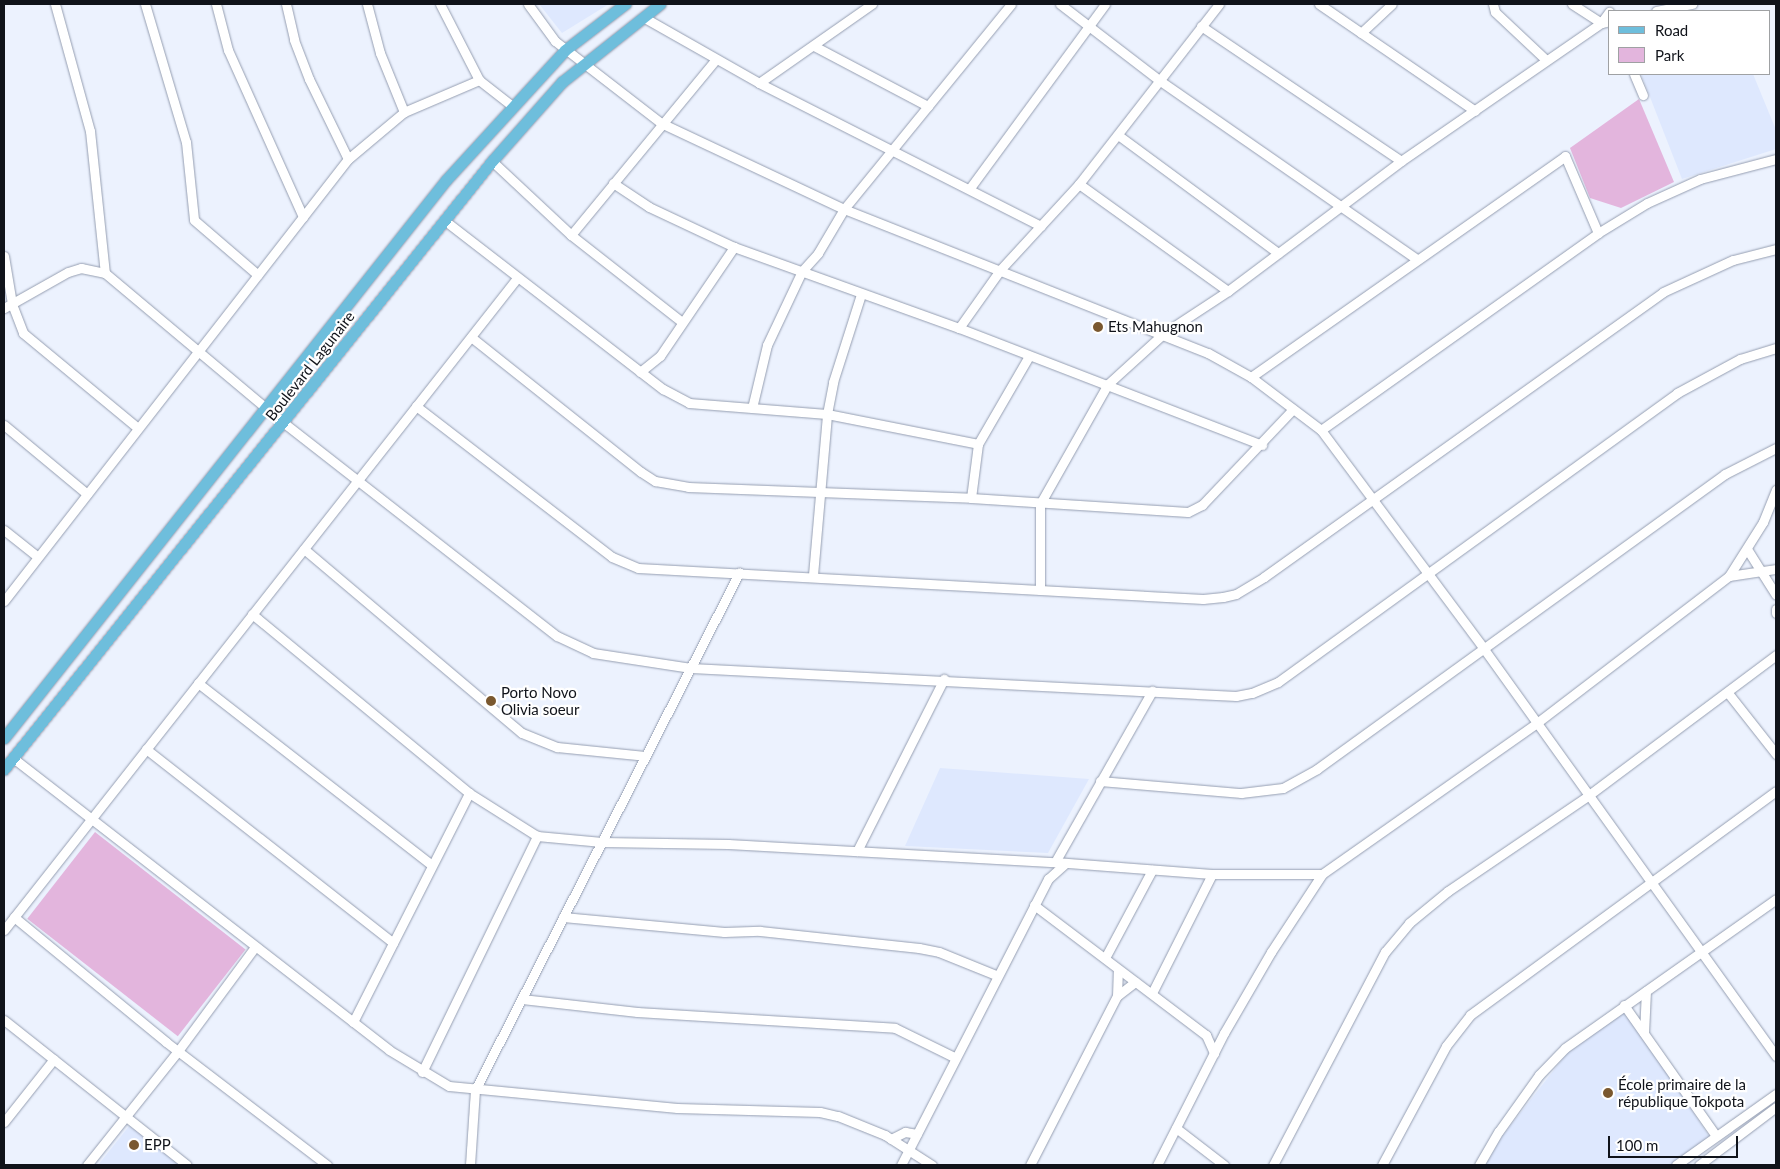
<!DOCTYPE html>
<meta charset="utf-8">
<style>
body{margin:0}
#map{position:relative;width:1780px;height:1169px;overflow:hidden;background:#ecf2fe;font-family:Lato,sans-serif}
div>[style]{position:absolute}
.built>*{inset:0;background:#dee8fe}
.green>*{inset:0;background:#e3b5dd;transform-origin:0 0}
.roads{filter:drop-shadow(0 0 1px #959eb1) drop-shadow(0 0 1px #959eb1)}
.minor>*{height:9px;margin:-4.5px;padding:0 4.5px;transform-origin:4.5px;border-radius:4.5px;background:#fff}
.major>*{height:11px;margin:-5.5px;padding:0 5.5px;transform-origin:5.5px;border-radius:5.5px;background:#6ebedc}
.dots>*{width:14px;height:14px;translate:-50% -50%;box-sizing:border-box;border:2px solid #fff;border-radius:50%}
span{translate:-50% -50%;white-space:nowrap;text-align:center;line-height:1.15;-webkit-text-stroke:4.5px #fff;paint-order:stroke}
.poi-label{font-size:15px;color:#10131a}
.left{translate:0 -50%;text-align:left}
.street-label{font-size:15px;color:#10131a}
.frame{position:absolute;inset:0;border:5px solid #10131a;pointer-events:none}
.legend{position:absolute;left:1608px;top:10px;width:162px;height:65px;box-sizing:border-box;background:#fff;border:1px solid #9fa1a3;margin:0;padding:6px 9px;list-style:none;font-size:15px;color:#10131a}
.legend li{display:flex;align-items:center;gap:10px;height:25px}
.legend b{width:25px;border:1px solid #9fa1a3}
.scale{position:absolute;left:1608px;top:1136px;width:130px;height:22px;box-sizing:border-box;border:2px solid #10131a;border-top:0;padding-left:6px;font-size:15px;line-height:18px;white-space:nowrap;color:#10131a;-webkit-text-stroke:4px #fff;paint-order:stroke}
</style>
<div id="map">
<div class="built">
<div style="clip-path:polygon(539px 4px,609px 4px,562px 33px)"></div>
<div style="clip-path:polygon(1641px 74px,1753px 74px,1776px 130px,1776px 149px,1682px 179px)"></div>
<div style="clip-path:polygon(940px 768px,1089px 779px,1048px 853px,905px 846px)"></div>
<div style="clip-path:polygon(1625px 1011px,1711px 1139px,1671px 1165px,1486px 1165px,1500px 1139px,1572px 1047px)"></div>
<div style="clip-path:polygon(130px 1125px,181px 1165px,98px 1165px)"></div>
</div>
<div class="green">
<div style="clip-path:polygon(1639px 99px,1674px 182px,1621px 208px,1590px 198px,1570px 148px)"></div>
<div style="left:95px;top:832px;width:191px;height:110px;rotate:38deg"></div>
</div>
<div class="roads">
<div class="minor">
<div style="left:55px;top:4px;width:132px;rotate:74.6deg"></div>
<div style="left:90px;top:131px;width:143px;rotate:84deg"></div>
<div style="left:145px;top:4px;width:144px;rotate:73.5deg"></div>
<div style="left:186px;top:142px;width:78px;rotate:84.1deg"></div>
<div style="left:194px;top:220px;width:84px;rotate:40.7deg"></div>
<div style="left:216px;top:4px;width:48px;rotate:75.4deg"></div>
<div style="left:228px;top:50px;width:183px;rotate:65.8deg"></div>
<div style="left:286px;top:4px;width:37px;rotate:77deg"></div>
<div style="left:294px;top:40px;width:42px;rotate:69deg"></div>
<div style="left:309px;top:79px;width:89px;rotate:64deg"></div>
<div style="left:367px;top:4px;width:51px;rotate:75.1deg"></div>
<div style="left:380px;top:53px;width:64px;rotate:67.9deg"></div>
<div style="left:440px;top:4px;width:85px;rotate:62.8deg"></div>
<div style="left:479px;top:80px;width:41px;rotate:38deg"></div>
<div style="left:528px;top:4px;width:46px;rotate:53.9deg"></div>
<div style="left:555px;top:41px;width:134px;rotate:37.7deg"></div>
<div style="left:661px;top:123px;width:202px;rotate:25.2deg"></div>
<div style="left:844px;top:209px;width:391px;rotate:21.6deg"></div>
<div style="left:1208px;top:353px;width:49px;rotate:29.2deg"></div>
<div style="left:1251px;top:377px;width:88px;rotate:37.1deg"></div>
<div style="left:1321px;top:430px;width:273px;rotate:53.3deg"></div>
<div style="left:1484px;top:649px;width:501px;rotate:54.34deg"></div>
<div style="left:1060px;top:4px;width:125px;rotate:37.5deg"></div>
<div style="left:1159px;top:80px;width:314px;rotate:34.8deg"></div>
<div style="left:1319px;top:4px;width:189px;rotate:34.4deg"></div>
<div style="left:1493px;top:4px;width:8px;rotate:76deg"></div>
<div style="left:1495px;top:12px;width:69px;rotate:43.2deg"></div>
<div style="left:1572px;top:4px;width:35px;rotate:33deg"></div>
<div style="left:1601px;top:23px;width:5px;rotate:-11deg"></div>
<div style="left:1656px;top:11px;width:37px;rotate:-11deg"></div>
<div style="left:643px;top:17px;width:133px;rotate:29.6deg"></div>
<div style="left:759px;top:83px;width:316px;rotate:26.9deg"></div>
<div style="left:1201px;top:26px;width:241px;rotate:34deg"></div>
<div style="left:1361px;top:33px;width:42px;rotate:-43.1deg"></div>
<div style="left:814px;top:46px;width:129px;rotate:27.8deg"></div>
<div style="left:1634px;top:74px;width:23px;rotate:67deg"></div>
<div style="left:759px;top:83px;width:138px;rotate:-35deg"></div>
<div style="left:1118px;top:135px;width:199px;rotate:36.4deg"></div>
<div style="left:492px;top:161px;width:108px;rotate:43.1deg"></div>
<div style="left:571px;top:235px;width:141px;rotate:38.1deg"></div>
<div style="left:613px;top:183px;width:43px;rotate:33.7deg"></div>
<div style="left:649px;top:207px;width:94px;rotate:25.2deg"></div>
<div style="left:734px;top:247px;width:239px;rotate:19.8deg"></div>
<div style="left:959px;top:328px;width:325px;rotate:21.1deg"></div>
<div style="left:1079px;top:184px;width:183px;rotate:35.7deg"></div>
<div style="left:970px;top:188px;width:228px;rotate:-53.7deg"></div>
<div style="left:444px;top:220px;width:277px;rotate:37.7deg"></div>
<div style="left:663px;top:389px;width:30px;rotate:28deg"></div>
<div style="left:689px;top:403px;width:138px;rotate:4.6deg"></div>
<div style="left:827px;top:414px;width:154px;rotate:11.2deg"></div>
<div style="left:571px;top:235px;width:228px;rotate:-50.5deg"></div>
<div style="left:4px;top:256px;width:49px;rotate:80.5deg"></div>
<div style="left:12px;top:304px;width:31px;rotate:69deg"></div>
<div style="left:23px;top:333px;width:149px;rotate:39.6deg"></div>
<div style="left:4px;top:308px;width:73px;rotate:-29.4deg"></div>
<div style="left:68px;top:272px;width:14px;rotate:-17deg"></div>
<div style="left:81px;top:268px;width:25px;rotate:12deg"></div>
<div style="left:105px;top:273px;width:234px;rotate:40deg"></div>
<div style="left:284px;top:423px;width:346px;rotate:38deg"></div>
<div style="left:557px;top:636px;width:40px;rotate:25deg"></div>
<div style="left:593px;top:653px;width:99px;rotate:8.7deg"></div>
<div style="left:691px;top:668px;width:546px;rotate:2.94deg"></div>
<div style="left:1236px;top:696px;width:16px;rotate:-11deg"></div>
<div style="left:1252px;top:693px;width:28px;rotate:-23deg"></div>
<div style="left:1278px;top:682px;width:493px;rotate:-35.9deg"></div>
<div style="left:1677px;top:393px;width:72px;rotate:-28.4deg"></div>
<div style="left:1740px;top:359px;width:38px;rotate:-17deg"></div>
<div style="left:959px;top:328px;width:71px;rotate:-54.7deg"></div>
<div style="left:1000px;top:270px;width:117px;rotate:-47.4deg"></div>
<div style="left:1079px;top:184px;width:228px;rotate:-52.1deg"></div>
<div style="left:471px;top:337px;width:217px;rotate:38.5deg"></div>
<div style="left:641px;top:472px;width:17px;rotate:33deg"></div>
<div style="left:655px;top:481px;width:34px;rotate:10deg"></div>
<div style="left:688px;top:487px;width:283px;rotate:2.2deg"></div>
<div style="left:971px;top:498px;width:217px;rotate:3.7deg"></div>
<div style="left:1188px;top:512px;width:16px;rotate:-27deg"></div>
<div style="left:1202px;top:505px;width:132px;rotate:-46.5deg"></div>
<div style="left:640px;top:372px;width:26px;rotate:-39deg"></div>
<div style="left:660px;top:356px;width:132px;rotate:-55.8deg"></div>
<div style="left:1251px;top:377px;width:384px;rotate:-35.1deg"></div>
<div style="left:1565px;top:156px;width:84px;rotate:66.8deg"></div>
<div style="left:416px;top:406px;width:247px;rotate:37.6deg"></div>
<div style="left:612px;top:557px;width:28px;rotate:23deg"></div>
<div style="left:638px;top:568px;width:566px;rotate:3.14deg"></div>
<div style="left:1203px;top:599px;width:20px;rotate:-6deg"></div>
<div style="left:1223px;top:597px;width:13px;rotate:-13deg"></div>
<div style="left:1236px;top:594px;width:33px;rotate:-31deg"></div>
<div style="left:1264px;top:577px;width:490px;rotate:-35.5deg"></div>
<div style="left:1663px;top:292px;width:77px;rotate:-24.6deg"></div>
<div style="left:1733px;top:260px;width:44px;rotate:-14.3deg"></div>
<div style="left:752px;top:408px;width:65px;rotate:-76.6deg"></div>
<div style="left:767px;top:345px;width:82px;rotate:-64.7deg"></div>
<div style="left:802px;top:271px;width:24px;rotate:-48deg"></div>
<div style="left:818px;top:253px;width:51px;rotate:-59.4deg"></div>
<div style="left:844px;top:209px;width:264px;rotate:-50.8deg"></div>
<div style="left:4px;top:425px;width:108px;rotate:39.7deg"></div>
<div style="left:1321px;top:430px;width:340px;rotate:-35.4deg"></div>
<div style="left:1598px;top:233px;width:57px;rotate:-31.5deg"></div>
<div style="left:1647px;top:203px;width:58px;rotate:-24.4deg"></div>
<div style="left:1700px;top:179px;width:79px;rotate:-14.7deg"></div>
<div style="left:971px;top:498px;width:54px;rotate:-82.6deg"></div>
<div style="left:978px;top:444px;width:102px;rotate:-59.9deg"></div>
<div style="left:4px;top:530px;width:43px;rotate:38.5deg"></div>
<div style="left:304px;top:549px;width:285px;rotate:40.2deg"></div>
<div style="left:522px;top:733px;width:38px;rotate:22deg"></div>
<div style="left:557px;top:747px;width:88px;rotate:5.8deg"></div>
<div style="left:1747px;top:549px;width:54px;rotate:57.8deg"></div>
<div style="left:813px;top:575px;width:162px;rotate:-85deg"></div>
<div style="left:827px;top:414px;width:33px;rotate:-79deg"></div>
<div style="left:833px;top:382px;width:92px;rotate:-72.3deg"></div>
<div style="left:1729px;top:576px;width:48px;rotate:-8.5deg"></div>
<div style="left:1040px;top:590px;width:86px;rotate:-90deg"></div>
<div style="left:1040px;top:504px;width:138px;rotate:-60.5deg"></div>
<div style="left:1108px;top:384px;width:76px;rotate:-42.3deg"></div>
<div style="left:1164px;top:333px;width:77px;rotate:-33.3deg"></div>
<div style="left:1228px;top:291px;width:216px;rotate:-36.9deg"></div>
<div style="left:1401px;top:161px;width:243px;rotate:-34.6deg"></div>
<div style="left:1601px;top:23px;width:14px;rotate:-54deg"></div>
<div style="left:4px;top:601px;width:560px;rotate:-52.11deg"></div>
<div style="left:348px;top:159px;width:73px;rotate:-40deg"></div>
<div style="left:404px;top:112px;width:82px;rotate:-23.1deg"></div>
<div style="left:1776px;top:609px;width:4px;rotate:90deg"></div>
<div style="left:252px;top:614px;width:281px;rotate:39.5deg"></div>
<div style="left:469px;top:793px;width:80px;rotate:32.3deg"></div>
<div style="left:537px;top:836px;width:65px;rotate:5.3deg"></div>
<div style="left:602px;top:842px;width:126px;rotate:0.9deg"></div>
<div style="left:728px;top:844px;width:327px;rotate:3.2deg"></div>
<div style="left:1055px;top:862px;width:157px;rotate:4.4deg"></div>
<div style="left:1212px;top:874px;width:110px"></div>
<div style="left:1322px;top:874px;width:264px;rotate:-35.1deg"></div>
<div style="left:1538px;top:722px;width:240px;rotate:-37.4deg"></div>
<div style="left:1729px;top:576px;width:64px;rotate:-57.8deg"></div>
<div style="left:1763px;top:522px;width:35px;rotate:-68deg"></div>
<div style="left:198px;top:683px;width:296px;rotate:37.9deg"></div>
<div style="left:1728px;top:693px;width:78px;rotate:51.8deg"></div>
<div style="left:146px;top:749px;width:314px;rotate:38.1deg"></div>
<div style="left:13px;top:758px;width:476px;rotate:37.8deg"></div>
<div style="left:389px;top:1050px;width:70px;rotate:31deg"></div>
<div style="left:449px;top:1086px;width:229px;rotate:5.5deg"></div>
<div style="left:677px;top:1108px;width:143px;rotate:1.6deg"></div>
<div style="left:820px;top:1112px;width:18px;rotate:13deg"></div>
<div style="left:838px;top:1116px;width:51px;rotate:22deg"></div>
<div style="left:885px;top:1135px;width:56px;rotate:32.6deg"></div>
<div style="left:1100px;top:781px;width:142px;rotate:4.9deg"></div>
<div style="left:1241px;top:793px;width:42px;rotate:-6.8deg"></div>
<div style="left:1283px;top:788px;width:39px;rotate:-29deg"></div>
<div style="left:1317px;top:769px;width:503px;rotate:-35.87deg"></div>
<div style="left:1725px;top:474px;width:57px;rotate:-27deg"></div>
<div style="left:857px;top:851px;width:193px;rotate:-63.2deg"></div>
<div style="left:1055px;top:862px;width:197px;rotate:-60.4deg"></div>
<div style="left:1034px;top:905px;width:216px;rotate:37.1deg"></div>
<div style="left:1206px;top:1035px;width:20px;rotate:66deg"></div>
<div style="left:14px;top:917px;width:197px;rotate:39.4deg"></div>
<div style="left:166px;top:1042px;width:203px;rotate:37.4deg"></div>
<div style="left:563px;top:917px;width:162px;rotate:5.3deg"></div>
<div style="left:724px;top:932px;width:36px;rotate:-2deg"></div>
<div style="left:760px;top:931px;width:160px;rotate:6.1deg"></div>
<div style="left:919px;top:948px;width:20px;rotate:11deg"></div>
<div style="left:939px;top:952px;width:61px;rotate:22deg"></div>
<div style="left:4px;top:930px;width:830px;rotate:-51.8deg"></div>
<div style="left:1105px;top:958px;width:100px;rotate:-61.9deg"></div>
<div style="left:1152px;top:993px;width:133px;rotate:-63.2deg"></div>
<div style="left:1117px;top:996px;width:23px;rotate:-38deg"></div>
<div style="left:522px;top:999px;width:116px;rotate:6.4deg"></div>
<div style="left:637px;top:1012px;width:258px;rotate:3.5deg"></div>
<div style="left:895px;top:1028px;width:66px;rotate:26.2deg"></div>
<div style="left:1624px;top:1005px;width:160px;rotate:54.9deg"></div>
<div style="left:4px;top:1020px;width:233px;rotate:38.4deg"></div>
<div style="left:353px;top:1022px;width:257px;rotate:-63.1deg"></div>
<div style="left:1644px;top:1033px;width:42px;rotate:-87.3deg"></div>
<div style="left:422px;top:1072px;width:263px;rotate:-64deg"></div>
<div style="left:4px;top:1122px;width:80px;rotate:-51.6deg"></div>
<div style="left:1176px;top:1128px;width:61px;rotate:37.6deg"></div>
<div style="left:891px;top:1139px;width:16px;rotate:-27deg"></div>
<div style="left:905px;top:1132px;width:12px;rotate:9deg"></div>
<div style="left:87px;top:1165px;width:146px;rotate:-51.4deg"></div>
<div style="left:178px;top:1051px;width:129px;rotate:-53.5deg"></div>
<div style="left:470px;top:1165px;width:75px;rotate:-86.2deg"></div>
<div style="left:475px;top:1090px;width:581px;rotate:-62.95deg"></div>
<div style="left:901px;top:1165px;width:322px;rotate:-62.8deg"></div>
<div style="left:1048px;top:879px;width:24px;rotate:-42deg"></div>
<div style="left:1030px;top:1165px;width:190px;rotate:-62.8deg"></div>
<div style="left:1117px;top:996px;width:25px;rotate:-88deg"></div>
<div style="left:1157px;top:1165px;width:148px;rotate:-63.1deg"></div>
<div style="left:1224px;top:1033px;width:94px;rotate:-59.9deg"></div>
<div style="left:1271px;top:952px;width:93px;rotate:-56.8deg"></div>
<div style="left:1273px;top:1165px;width:241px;rotate:-62.3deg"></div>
<div style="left:1385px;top:952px;width:38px;rotate:-50deg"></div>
<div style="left:1409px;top:923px;width:50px;rotate:-39.4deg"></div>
<div style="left:1448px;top:891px;width:171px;rotate:-34.2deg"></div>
<div style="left:1589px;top:795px;width:234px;rotate:-36.8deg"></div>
<div style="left:1382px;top:1165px;width:135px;rotate:-61.7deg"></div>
<div style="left:1446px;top:1046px;width:39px;rotate:-52deg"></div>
<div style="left:1470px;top:1015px;width:379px;rotate:-36.2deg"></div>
<div style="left:1479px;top:1165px;width:39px;rotate:-60deg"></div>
<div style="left:1499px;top:1131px;width:69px;rotate:-54.5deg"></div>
<div style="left:1539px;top:1075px;width:37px;rotate:-46deg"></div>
<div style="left:1565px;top:1048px;width:258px;rotate:-35.2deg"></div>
<div style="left:1676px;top:1165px;width:123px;rotate:-35.4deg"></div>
<div style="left:1699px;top:1165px;width:96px;rotate:-37deg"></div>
</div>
<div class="major">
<div style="left:4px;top:738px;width:712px;rotate:-51.62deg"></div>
<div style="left:446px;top:180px;width:176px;rotate:-47.5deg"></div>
<div style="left:565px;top:50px;width:76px;rotate:-37.5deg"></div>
<div style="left:4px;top:769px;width:780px;rotate:-51.25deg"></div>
<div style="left:492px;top:161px;width:106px;rotate:-48.5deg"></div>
<div style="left:562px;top:82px;width:125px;rotate:-38.5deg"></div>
</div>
</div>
<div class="dots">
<div style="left:1098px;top:327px;background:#7a582f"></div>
<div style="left:491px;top:701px;background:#7a582f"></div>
<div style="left:1608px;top:1093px;background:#7a582f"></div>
<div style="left:134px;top:1145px;background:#7a582f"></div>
</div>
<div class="poi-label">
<span class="left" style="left:1108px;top:327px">Ets Mahugnon</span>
<span class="left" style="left:501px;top:701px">Porto Novo<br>Olivia soeur</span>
<span class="left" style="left:1618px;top:1093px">École primaire de la<br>république Tokpota</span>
<span class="left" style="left:144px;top:1145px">EPP</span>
</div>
<div class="street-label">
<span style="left:310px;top:366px;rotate:-52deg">Boulevard Lagunaire</span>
</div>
<div class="frame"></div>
<ul class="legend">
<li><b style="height:6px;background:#6ebedc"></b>Road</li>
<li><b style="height:14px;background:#e3b5dd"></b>Park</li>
</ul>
<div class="scale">100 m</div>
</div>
